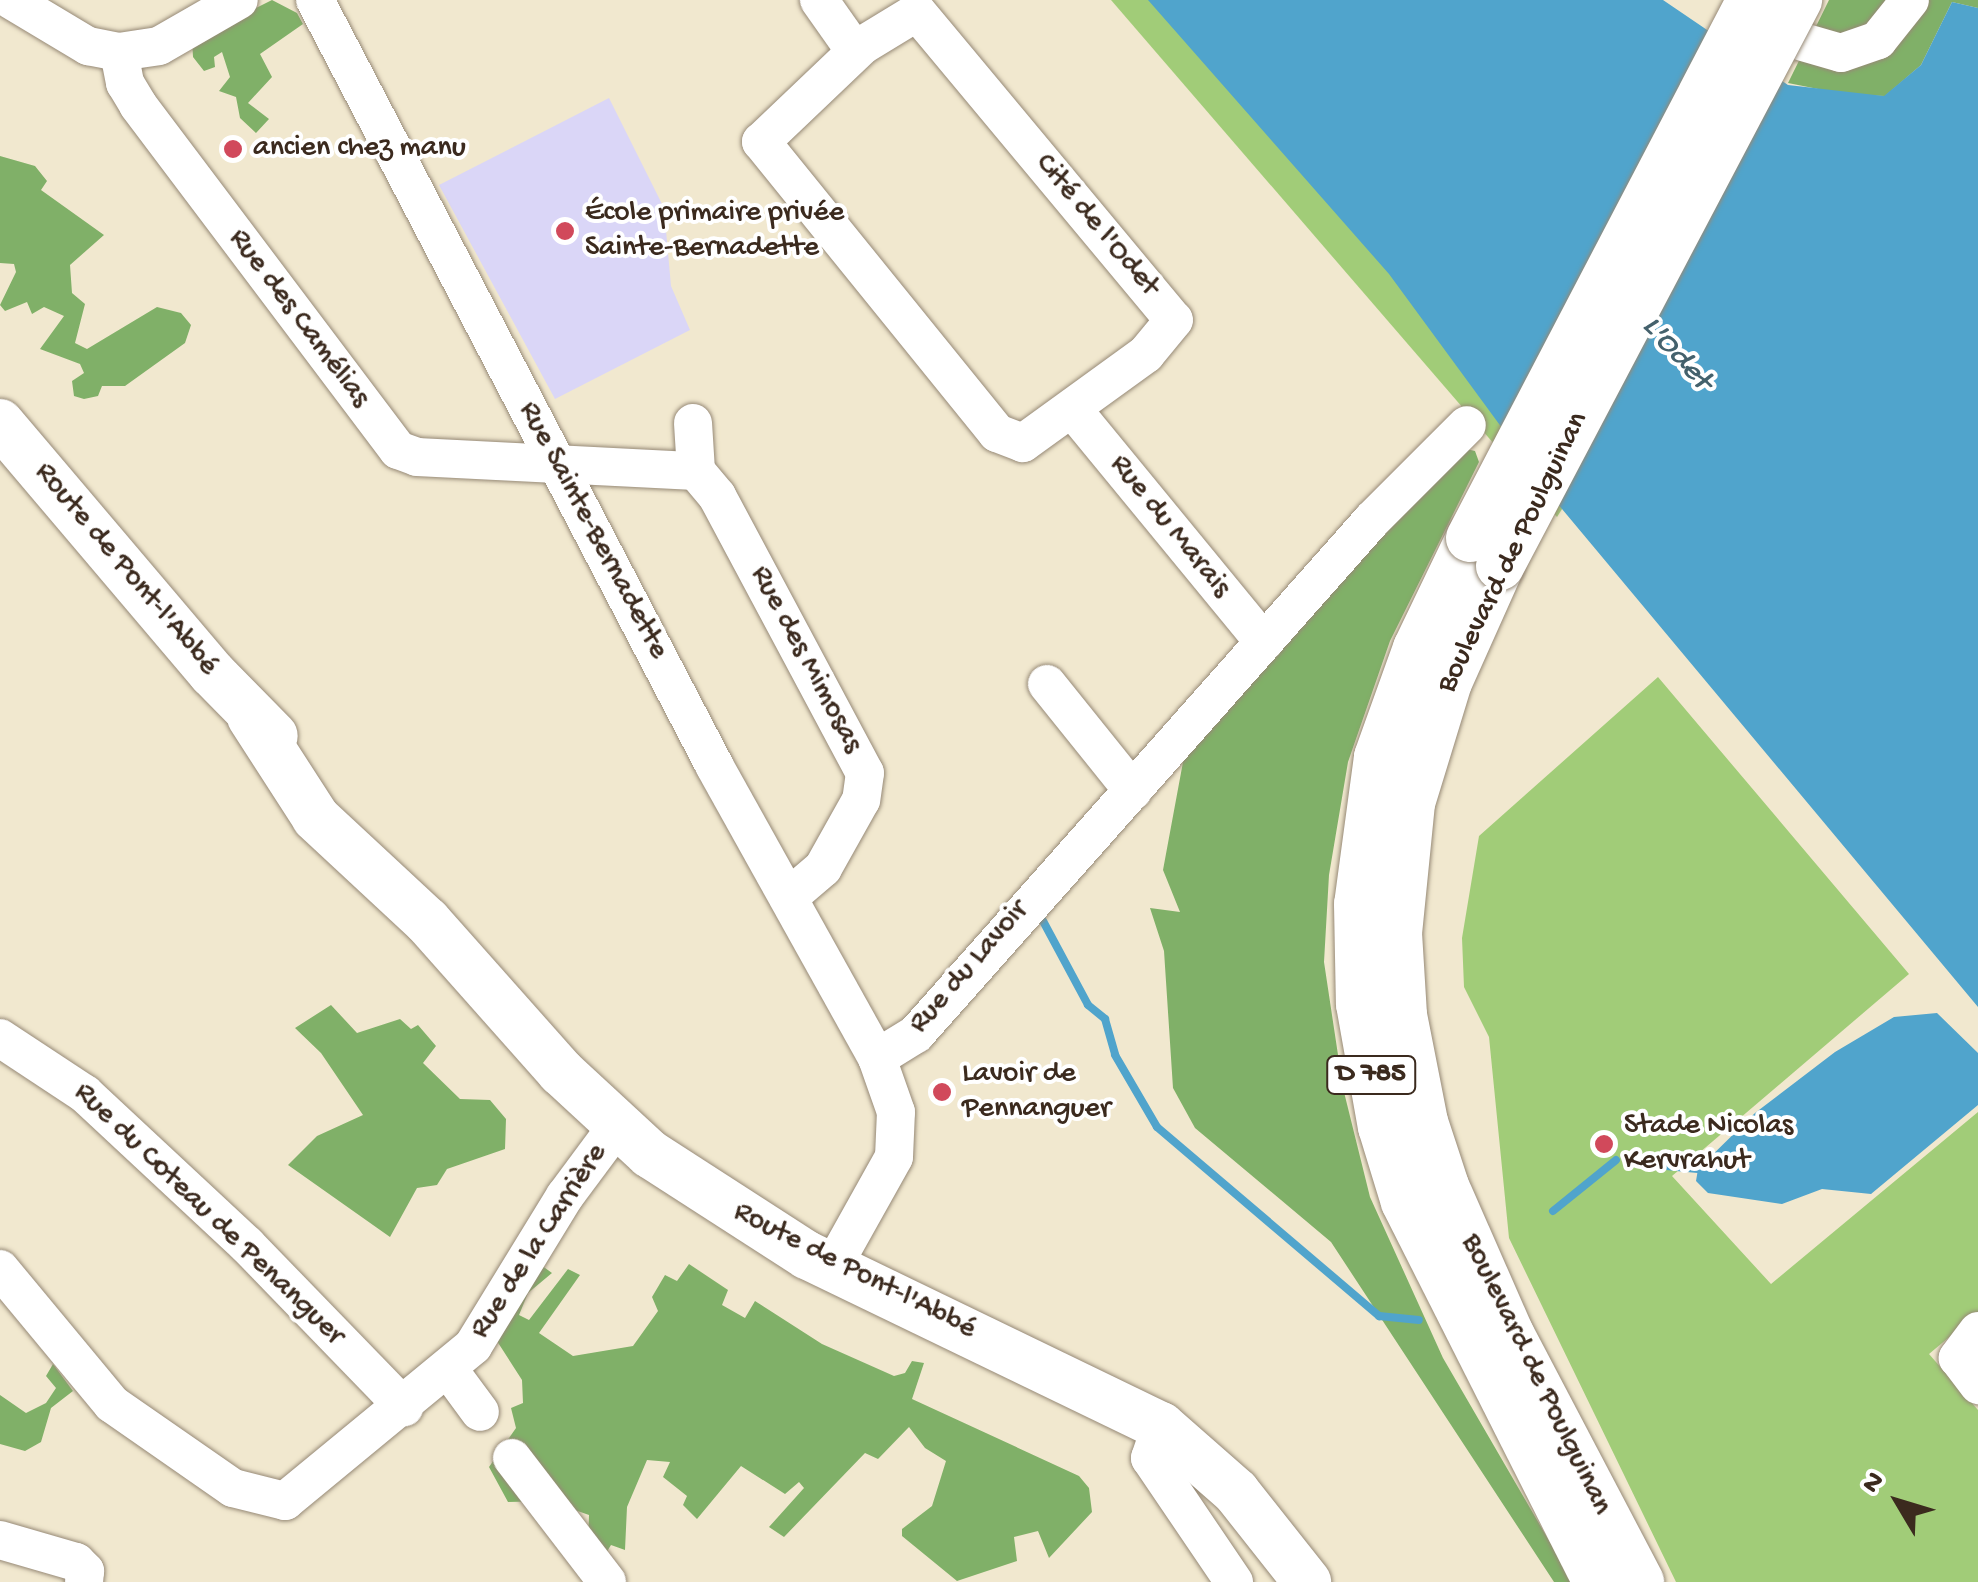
<!DOCTYPE html>
<meta charset="utf-8">
<style>
body{margin:0}
#map{position:relative;width:1978px;height:1582px;overflow:hidden;background:#f1e8cf;font-family:"Gochi Hand",sans-serif}
div>[style]{position:absolute}
.built>*{inset:0;background:#dad6f7}
.green>*{inset:0;background:#a1cc78}
.forest>*{inset:0;background:#80b068}
.water>*{inset:0;background:#50a4cc}
.stream>*{height:8px;margin:-4px;padding:0 4px;transform-origin:4px;border-radius:4px;background:#50a4cc}
.roads{filter:drop-shadow(0 0 2px #968976) drop-shadow(0 0 2px #968976)}
.minor>*{height:38px;margin:-19px;padding:0 19px;transform-origin:19px;border-radius:19px;background:#fff}
.major>*{height:48px;margin:-24px;padding:0 24px;transform-origin:24px;border-radius:24px;background:#fff}
.bridges{filter:drop-shadow(0 0 2px #968976) drop-shadow(0 0 2px #968976)}
.major-bridge>*{height:48px;margin:-24px;padding:0 24px;transform-origin:24px;border-radius:24px;background:#fff}
.dots>*{width:28px;height:28px;translate:-50% -50%;box-sizing:border-box;border:5px solid #fff;border-radius:50%}
span{translate:-50% -50%;white-space:nowrap;text-align:center;line-height:1.15;-webkit-text-stroke:8px #fff;paint-order:stroke}
.shield-label span{padding:2px 8px;background:#fff;border:2px solid;border-radius:8px;-webkit-text-stroke-width:0}
.shield-label{font-size:28px;color:#3b2a1e;font-weight:700}
.poi-label{font-size:30px;color:#3b2a1e}
.left{translate:0 -50%;text-align:left}
.street-label{font-size:30px;color:#3b2a1e}
.water-label{font-size:32px;color:#44616c;font-style:italic}
.north{position:absolute;left:1848px;top:1452px;width:100px;height:100px;-webkit-text-stroke:8px #fff;paint-order:stroke;rotate:308deg;font-size:28px;font-weight:700;line-height:40px;text-align:center;color:#3b2a1e}
.north::after{content:'';display:block;margin:auto;width:35px;height:45px;background:#3b2a1e;clip-path:polygon(50% 0,100% 100%,50% 72%,0 100%)}
</style>
<div id="map">
<div class="built">
<div style="clip-path:polygon(609px 98px,664px 208px,671px 286px,690px 330px,555px 399px,439px 185px)"></div>
</div>
<div class="green">
<div style="clip-path:polygon(1111px 0,1248px 0,1617px 422px,1557px 517px)"></div>
<div style="clip-path:polygon(1658px 677px,1909px 974px,1672px 1176px,1771px 1284px,1978px 1112px,1978px 1313px,1929px 1354px,1978px 1410px,1978px 1582px,1676px 1582px,1509px 1238px,1489px 1037px,1464px 987px,1462px 938px,1479px 836px)"></div>
</div>
<div class="forest">
<div style="clip-path:polygon(272px 0,297px 13px,303px 24px,260px 54px,272px 77px,248px 103px,269px 119px,256px 133px,240px 118px,236px 97px,219px 91px,230px 77px,222px 52px,214px 57px,215px 67px,204px 71px,193px 57px,192px 40px)"></div>
<div style="clip-path:polygon(1829px 0,1978px 0,1978px 8px,1952px 2px,1921px 65px,1885px 96px,1848px 95px,1788px 83px)"></div>
<div style="clip-path:polygon(0 156px,35px 166px,47px 181px,41px 190px,104px 235px,70px 265px,72px 293px,85px 304px,75px 343px,87px 349px,157px 307px,181px 313px,191px 325px,185px 343px,125px 386px,102px 386px,98px 396px,84px 399px,74px 396px,72px 381px,84px 373px,80px 364px,40px 349px,64px 316px,44px 307px,32px 314px,27px 302px,5px 311px,0 305px,16px 272px,14px 264px,0 263px)"></div>
<div style="clip-path:polygon(1462px 448px,1475px 451px,1479px 462px,1390px 641px,1348px 762px,1329px 875px,1324px 962px,1343px 1088px,1370px 1197px,1443px 1358px,1573px 1582px,1554px 1582px,1331px 1242px,1195px 1128px,1173px 1088px,1164px 951px,1150px 908px,1180px 912px,1163px 870px,1183px 762px,1203px 727px)"></div>
<div style="clip-path:polygon(331px 1005px,357px 1033px,400px 1019px,411px 1029px,418px 1025px,436px 1046px,423px 1063px,460px 1099px,490px 1100px,506px 1119px,505px 1149px,447px 1169px,437px 1185px,417px 1188px,390px 1237px,288px 1165px,317px 1136px,363px 1115px,321px 1053px,295px 1028px)"></div>
<div style="clip-path:polygon(689px 1264px,728px 1290px,722px 1305px,745px 1318px,755px 1301px,822px 1344px,894px 1376px,905px 1373px,912px 1361px,924px 1363px,912px 1399px,1079px 1476px,1089px 1488px,1092px 1512px,1049px 1558px,1038px 1531px,1014px 1537px,1017px 1561px,957px 1581px,902px 1536px,902px 1529px,932px 1506px,946px 1461px,925px 1448px,909px 1427px,878px 1459px,865px 1453px,784px 1537px,769px 1527px,804px 1488px,799px 1482px,785px 1494px,741px 1466px,697px 1519px,683px 1505px,687px 1496px,663px 1477px,670px 1462px,647px 1460px,627px 1507px,625px 1550px,611px 1545px,603px 1558px,588px 1545px,589px 1515px,549px 1501px,508px 1502px,489px 1467px,516px 1428px,511px 1408px,523px 1403px,522px 1380px,495px 1338px,541px 1265px,552px 1273px,528px 1293px,519px 1315px,529px 1320px,568px 1269px,580px 1275px,539px 1333px,573px 1356px,633px 1346px,658px 1311px,652px 1297px,665px 1275px,677px 1281px)"></div>
<div style="clip-path:polygon(53px 1364px,73px 1391px,51px 1408px,41px 1442px,25px 1451px,0 1444px,0 1395px,26px 1413px,46px 1403px,56px 1388px,46px 1376px)"></div>
</div>
<div class="water">
<div style="clip-path:polygon(1148px 0,1663px 0,1788px 85px,1884px 96px,1921px 65px,1952px 2px,1978px 8px,1978px 1007px,1557px 503px,1389px 274px)"></div>
<div style="clip-path:polygon(1937px 1013px,1978px 1053px,1978px 1105px,1871px 1194px,1822px 1189px,1782px 1204px,1708px 1193px,1696px 1181px,1698px 1169px,1755px 1113px,1835px 1052px,1894px 1017px)"></div>
</div>
<div class="stream">
<div style="left:1043px;top:921px;width:95px;rotate:61.8deg"></div>
<div style="left:1088px;top:1005px;width:22px;rotate:39deg"></div>
<div style="left:1105px;top:1019px;width:37px;rotate:74deg"></div>
<div style="left:1115px;top:1055px;width:83px;rotate:59.7deg"></div>
<div style="left:1157px;top:1127px;width:292px;rotate:40.4deg"></div>
<div style="left:1379px;top:1316px;width:40px;rotate:5.7deg"></div>
<div style="left:1656px;top:1165px;width:42px;rotate:5.4deg"></div>
<div style="left:1553px;top:1211px;width:81px;rotate:-39deg"></div>
</div>
<div class="roads">
<div class="minor">
<div style="left:11px;top:0;width:90px;rotate:30.9deg"></div>
<div style="left:88px;top:46px;width:32px;rotate:11deg"></div>
<div style="left:119px;top:52px;width:40px;rotate:-8.5deg"></div>
<div style="left:159px;top:46px;width:92px;rotate:-29.9deg"></div>
<div style="left:315px;top:0;width:863px;rotate:62.45deg"></div>
<div style="left:714px;top:765px;width:335px;rotate:60.9deg"></div>
<div style="left:819px;top:0;width:62px;rotate:54.8deg"></div>
<div style="left:917px;top:12px;width:401px;rotate:50.2deg"></div>
<div style="left:1174px;top:320px;width:44px;rotate:129.5deg"></div>
<div style="left:1146px;top:354px;width:152px;rotate:144.1deg"></div>
<div style="left:1023px;top:443px;width:28px;rotate:-159deg"></div>
<div style="left:997px;top:433px;width:375px;rotate:-129deg"></div>
<div style="left:761px;top:142px;width:141px;rotate:-43.6deg"></div>
<div style="left:863px;top:45px;width:63px;rotate:-31.4deg"></div>
<div style="left:1762px;top:17px;width:34px;rotate:38deg"></div>
<div style="left:1789px;top:38px;width:54px;rotate:16.1deg"></div>
<div style="left:1841px;top:53px;width:39px;rotate:-19deg"></div>
<div style="left:1878px;top:40px;width:51px;rotate:-51.3deg"></div>
<div style="left:119px;top:52px;width:32px;rotate:79deg"></div>
<div style="left:125px;top:83px;width:26px;rotate:59deg"></div>
<div style="left:138px;top:105px;width:432px;rotate:53deg"></div>
<div style="left:398px;top:450px;width:20px;rotate:20deg"></div>
<div style="left:417px;top:457px;width:279px;rotate:2.9deg"></div>
<div style="left:1074px;top:411px;width:299px;rotate:50.6deg"></div>
<div style="left:693px;top:423px;width:48px;rotate:86.4deg"></div>
<div style="left:696px;top:471px;width:33px;rotate:50deg"></div>
<div style="left:717px;top:496px;width:314px;rotate:61.9deg"></div>
<div style="left:865px;top:773px;width:27px;rotate:98deg"></div>
<div style="left:861px;top:800px;width:78px;rotate:119.2deg"></div>
<div style="left:823px;top:868px;width:45px;rotate:139.5deg"></div>
<div style="left:1047px;top:684px;width:137px;rotate:51.2deg"></div>
<div style="left:0;top:1038px;width:102px;rotate:33.4deg"></div>
<div style="left:85px;top:1094px;width:221px;rotate:43deg"></div>
<div style="left:247px;top:1245px;width:226px;rotate:45.9deg"></div>
<div style="left:832px;top:1268px;width:127px;rotate:-60.8deg"></div>
<div style="left:894px;top:1157px;width:45px;rotate:-87.5deg"></div>
<div style="left:896px;top:1112px;width:57px;rotate:-109.4deg"></div>
<div style="left:877px;top:1058px;width:46px;rotate:-31.6deg"></div>
<div style="left:916px;top:1034px;width:687px;rotate:-48.42deg"></div>
<div style="left:1372px;top:520px;width:134px;rotate:-45deg"></div>
<div style="left:0;top:1269px;width:175px;rotate:50.3deg"></div>
<div style="left:112px;top:1404px;width:147px;rotate:34.8deg"></div>
<div style="left:233px;top:1488px;width:54px;rotate:14deg"></div>
<div style="left:285px;top:1501px;width:244px;rotate:-39.5deg"></div>
<div style="left:473px;top:1346px;width:176px;rotate:-58.5deg"></div>
<div style="left:565px;top:1196px;width:87px;rotate:-53.4deg"></div>
<div style="left:1978px;top:1331px;width:34px;rotate:127deg"></div>
<div style="left:1958px;top:1358px;width:34px;rotate:53deg"></div>
<div style="left:449px;top:1370px;width:52px;rotate:53.6deg"></div>
<div style="left:1161px;top:1426px;width:34px;rotate:109deg"></div>
<div style="left:1150px;top:1458px;width:150px;rotate:55.9deg"></div>
<div style="left:512px;top:1458px;width:156px;rotate:52.5deg"></div>
<div style="left:0;top:1540px;width:79px;rotate:16.1deg"></div>
<div style="left:76px;top:1562px;width:13px;rotate:45deg"></div>
<div style="left:85px;top:1571px;width:11px;rotate:95deg"></div>
</div>
<div class="major">
<div style="left:0;top:423px;width:328px;rotate:49.7deg"></div>
<div style="left:212px;top:673px;width:88px;rotate:45.5deg"></div>
<div style="left:1470px;top:538px;width:122px;rotate:115.7deg"></div>
<div style="left:1417px;top:648px;width:116px;rotate:109.7deg"></div>
<div style="left:1378px;top:757px;width:148px;rotate:97.7deg"></div>
<div style="left:1358px;top:904px;width:100px;rotate:88.9deg"></div>
<div style="left:1360px;top:1004px;width:125px;rotate:79.9deg"></div>
<div style="left:1382px;top:1127px;width:78px;rotate:73deg"></div>
<div style="left:1405px;top:1202px;width:426px;rotate:63.2deg"></div>
<div style="left:1500px;top:566px;width:127px;rotate:114.1deg"></div>
<div style="left:1448px;top:682px;width:127px;rotate:107deg"></div>
<div style="left:1411px;top:803px;width:131px;rotate:95.7deg"></div>
<div style="left:1398px;top:933px;width:82px;rotate:86.5deg"></div>
<div style="left:1403px;top:1015px;width:109px;rotate:78.9deg"></div>
<div style="left:1424px;top:1122px;width:67px;rotate:71.8deg"></div>
<div style="left:1445px;top:1186px;width:162px;rotate:66.3deg"></div>
<div style="left:1510px;top:1334px;width:280px;rotate:62.3deg"></div>
<div style="left:251px;top:717px;width:120px;rotate:57.2deg"></div>
<div style="left:316px;top:818px;width:151px;rotate:42.9deg"></div>
<div style="left:427px;top:921px;width:202px;rotate:48.4deg"></div>
<div style="left:561px;top:1072px;width:121px;rotate:42.7deg"></div>
<div style="left:650px;top:1154px;width:187px;rotate:32.8deg"></div>
<div style="left:807px;top:1255px;width:393px;rotate:25.8deg"></div>
<div style="left:1161px;top:1426px;width:100px;rotate:41.3deg"></div>
<div style="left:1236px;top:1492px;width:115px;rotate:51.7deg"></div>
</div>
</div>
<div class="bridges">
<div class="major-bridge">
<div style="left:1470px;top:538px;width:607px;rotate:-62.42deg"></div>
<div style="left:1500px;top:566px;width:640px;rotate:-62.23deg"></div>
</div>
</div>
<div class="dots">
<div style="left:233px;top:149px;background:#d1495b"></div>
<div style="left:565px;top:231px;background:#d1495b"></div>
<div style="left:942px;top:1092px;background:#d1495b"></div>
<div style="left:1604px;top:1144px;background:#d1495b"></div>
</div>
<div class="shield-label">
<span style="left:1371px;top:1075px">D 785</span>
</div>
<div class="poi-label">
<span class="left" style="left:253px;top:149px">ancien chez manu</span>
<span class="left" style="left:585px;top:231px">École primaire privée<br>Sainte-Bernadette</span>
<span class="left" style="left:962px;top:1092px">Lavoir de<br>Pennanguer</span>
<span class="left" style="left:1624px;top:1144px">Stade Nicolas<br>Kervrahut</span>
</div>
<div class="street-label">
<span style="left:1096px;top:226px;rotate:50deg">Cité de l'Odet</span>
<span style="left:298px;top:319px;rotate:53deg">Rue des Camélias</span>
<span style="left:1169px;top:527px;rotate:51deg">Rue du Marais</span>
<span style="left:592px;top:531px;rotate:62deg">Rue Sainte-Bernadette</span>
<span style="left:1514px;top:553px;rotate:-64deg">Boulevard de Poulguinan</span>
<span style="left:125px;top:570px;rotate:50deg">Route de Pont-l'Abbé</span>
<span style="left:805px;top:660px;rotate:62deg">Rue des Mimosas</span>
<span style="left:970px;top:968px;rotate:-49deg">Rue du Lavoir</span>
<span style="left:208px;top:1215px;rotate:44deg">Rue du Coteau de Penanguer</span>
<span style="left:540px;top:1242px;rotate:-57deg">Rue de la Carrière</span>
<span style="left:854px;top:1272px;rotate:27deg">Route de Pont-l'Abbé</span>
<span style="left:1535px;top:1375px;rotate:64deg">Boulevard de Poulguinan</span>
</div>
<div class="water-label">
<span style="left:1676px;top:354px;rotate:48deg">L'Odet</span>
</div>
<div class="north">N</div>
</div>
